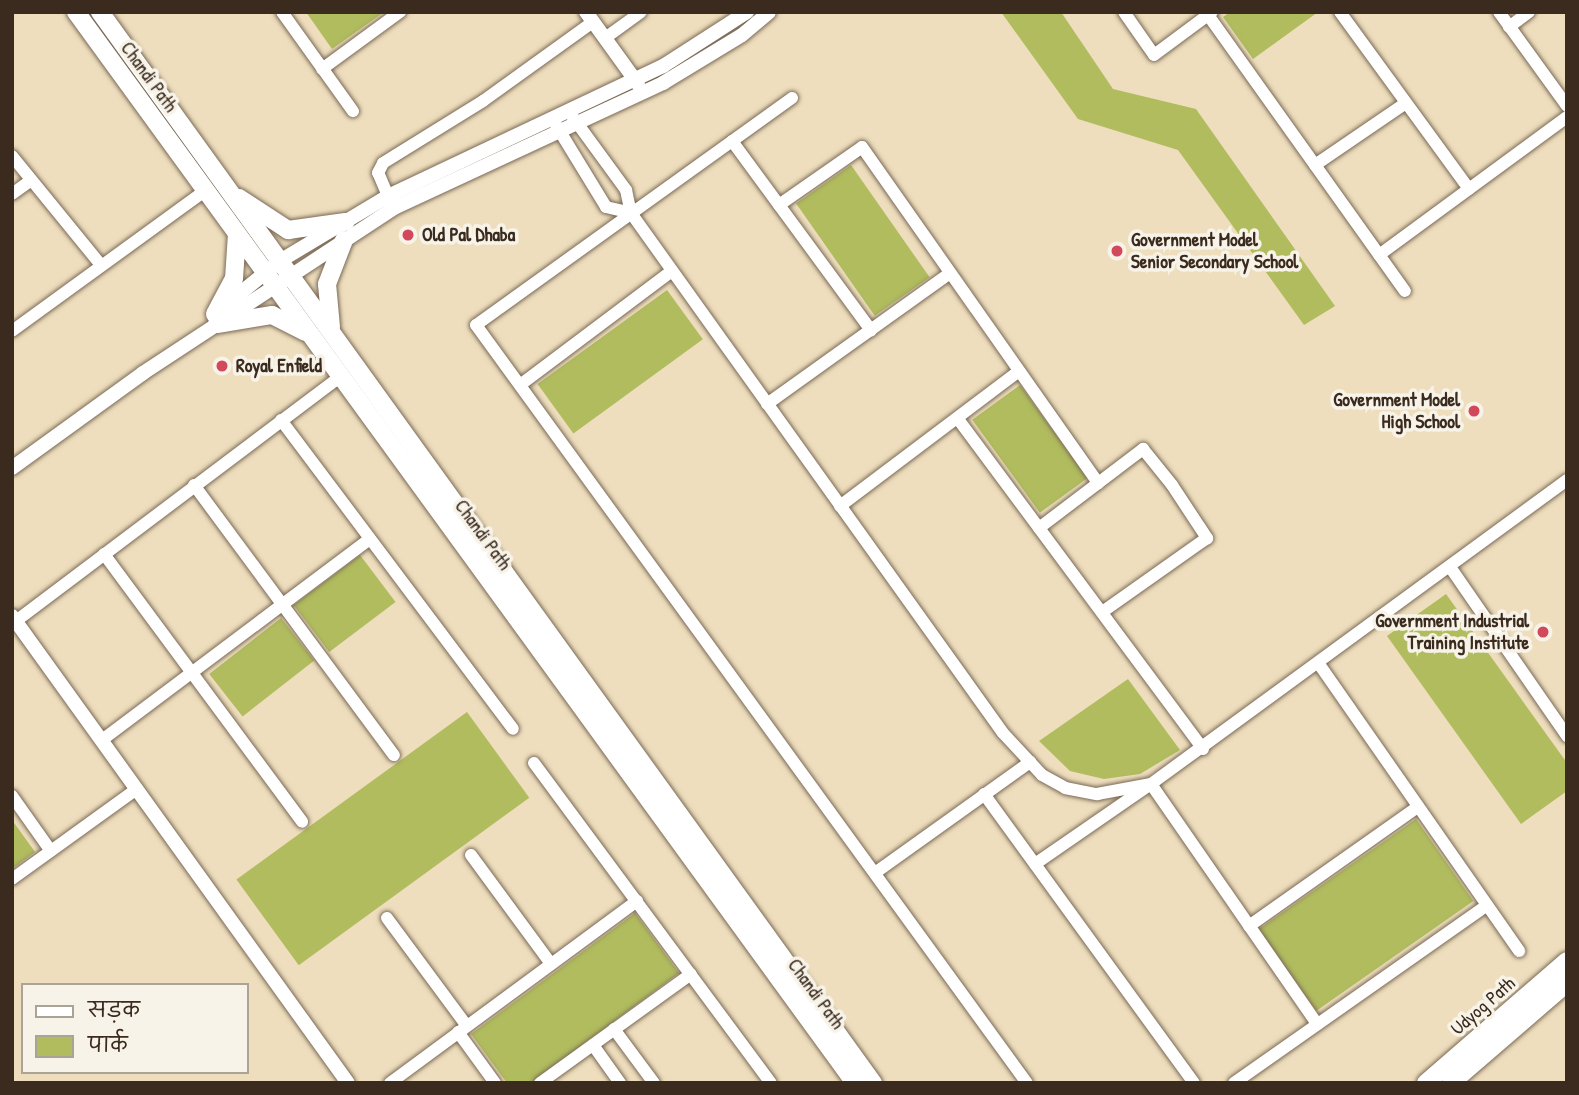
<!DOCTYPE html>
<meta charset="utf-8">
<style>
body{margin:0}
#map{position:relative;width:1579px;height:1095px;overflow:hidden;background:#eedebd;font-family:"Patrick Hand","Playpen Sans Deva",sans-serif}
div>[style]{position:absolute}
.green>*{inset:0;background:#b0bc5e;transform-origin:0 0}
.roads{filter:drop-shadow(0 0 2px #7a6956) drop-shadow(0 0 2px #7a6956)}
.minor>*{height:12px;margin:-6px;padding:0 6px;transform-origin:6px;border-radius:6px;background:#fff}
.tertiary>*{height:14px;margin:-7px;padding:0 7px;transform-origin:7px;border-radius:7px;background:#fff}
.secondary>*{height:18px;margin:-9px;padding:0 9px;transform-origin:9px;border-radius:9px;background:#fff}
.dots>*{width:19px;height:19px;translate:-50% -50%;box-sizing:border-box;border:4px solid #f7f3e8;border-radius:50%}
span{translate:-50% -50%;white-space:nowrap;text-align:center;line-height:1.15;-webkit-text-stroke:7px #f7f3e8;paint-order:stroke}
.street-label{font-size:19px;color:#3b2a1e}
.poi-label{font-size:19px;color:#3b2a1e;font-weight:700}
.left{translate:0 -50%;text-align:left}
.right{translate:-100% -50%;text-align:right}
.frame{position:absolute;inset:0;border:14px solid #3b2a1e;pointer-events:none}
.legend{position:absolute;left:21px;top:983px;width:228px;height:91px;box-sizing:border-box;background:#f7f3e8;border:2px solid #aca397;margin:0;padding:9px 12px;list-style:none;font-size:21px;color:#3b2a1e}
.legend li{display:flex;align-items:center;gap:14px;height:35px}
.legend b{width:35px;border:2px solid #aca397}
</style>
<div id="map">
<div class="green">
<div style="clip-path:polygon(306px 12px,384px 12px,332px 49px)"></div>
<div style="clip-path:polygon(1001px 12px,1061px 12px,1113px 89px,1196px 109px,1335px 306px,1304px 325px,1178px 150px,1078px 119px)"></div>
<div style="clip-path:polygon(1230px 12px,1318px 12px,1253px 59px,1223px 17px)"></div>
<div style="left:851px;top:165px;width:137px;height:67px;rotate:55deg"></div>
<div style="left:667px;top:290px;width:61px;height:160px;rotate:54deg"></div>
<div style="left:1020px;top:385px;width:115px;height:59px;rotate:54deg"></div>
<div style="left:360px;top:555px;width:59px;height:83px;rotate:53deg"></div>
<div style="clip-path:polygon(1446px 594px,1567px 763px,1567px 791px,1521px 824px,1387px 636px)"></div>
<div style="left:281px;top:618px;width:54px;height:91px;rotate:52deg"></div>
<div style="clip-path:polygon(1128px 679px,1180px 750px,1140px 774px,1104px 779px,1070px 771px,1039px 741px)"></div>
<div style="left:467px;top:712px;width:106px;height:285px;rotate:54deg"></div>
<div style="left:1416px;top:819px;width:100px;height:192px;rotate:55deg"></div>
<div style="clip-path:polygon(12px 820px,35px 852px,12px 869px)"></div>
<div style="clip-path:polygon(635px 913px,679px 973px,531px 1083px,507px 1083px,471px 1034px)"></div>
</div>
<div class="roads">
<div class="minor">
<div style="left:282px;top:12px;width:122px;rotate:54.4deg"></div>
<div style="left:1124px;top:12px;width:52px;rotate:55.1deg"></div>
<div style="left:1154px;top:55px;width:72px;rotate:-36.6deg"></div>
<div style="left:1340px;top:12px;width:219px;rotate:53.9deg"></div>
<div style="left:1499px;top:12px;width:116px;rotate:54.1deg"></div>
<div style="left:1208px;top:15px;width:339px;rotate:54.5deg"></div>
<div style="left:1509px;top:27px;width:25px;rotate:-37deg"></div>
<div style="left:605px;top:38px;width:44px;rotate:-35.8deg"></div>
<div style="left:322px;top:69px;width:97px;rotate:-36.2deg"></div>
<div style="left:792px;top:98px;width:389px;rotate:144.3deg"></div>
<div style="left:476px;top:325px;width:937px;rotate:53.99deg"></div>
<div style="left:572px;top:116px;width:92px;rotate:53.9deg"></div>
<div style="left:626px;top:190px;width:24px;rotate:78deg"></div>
<div style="left:631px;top:213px;width:639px;rotate:54.42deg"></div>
<div style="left:1003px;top:733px;width:57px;rotate:47.1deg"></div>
<div style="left:1042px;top:775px;width:26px;rotate:29deg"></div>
<div style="left:1065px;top:788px;width:33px;rotate:11deg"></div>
<div style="left:1097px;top:794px;width:55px;rotate:-10.5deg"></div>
<div style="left:1151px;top:784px;width:515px;rotate:-36.16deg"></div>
<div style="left:556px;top:125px;width:96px;rotate:58.6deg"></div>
<div style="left:606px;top:207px;width:26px;rotate:13deg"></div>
<div style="left:732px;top:141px;width:235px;rotate:53.7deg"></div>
<div style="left:12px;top:156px;width:141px;rotate:50.8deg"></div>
<div style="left:1315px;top:165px;width:110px;rotate:-34.3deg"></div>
<div style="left:12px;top:194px;width:22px;rotate:-36deg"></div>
<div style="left:391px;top:203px;width:33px;rotate:-113deg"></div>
<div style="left:378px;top:173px;width:11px;rotate:-63deg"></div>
<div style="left:383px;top:163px;width:118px;rotate:-31.8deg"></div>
<div style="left:483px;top:101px;width:135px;rotate:-35.7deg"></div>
<div style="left:779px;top:205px;width:101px;rotate:-34.9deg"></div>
<div style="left:862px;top:147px;width:411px;rotate:54.9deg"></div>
<div style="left:1379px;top:255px;width:233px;rotate:-36.3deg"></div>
<div style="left:12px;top:331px;width:240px;rotate:-36deg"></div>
<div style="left:520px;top:385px;width:190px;rotate:-36.9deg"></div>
<div style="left:767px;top:404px;width:225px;rotate:-35.6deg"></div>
<div style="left:958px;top:419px;width:411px;rotate:53.4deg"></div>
<div style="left:281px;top:420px;width:386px;rotate:53.1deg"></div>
<div style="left:194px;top:485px;width:336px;rotate:53.5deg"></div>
<div style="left:840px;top:506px;width:224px;rotate:-37deg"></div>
<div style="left:1039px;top:528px;width:131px;rotate:-37.2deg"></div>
<div style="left:1143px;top:449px;width:46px;rotate:51.1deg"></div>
<div style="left:1172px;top:485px;width:64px;rotate:56.6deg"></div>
<div style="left:1207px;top:538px;width:128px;rotate:144.8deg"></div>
<div style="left:104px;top:554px;width:333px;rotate:53.5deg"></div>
<div style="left:1450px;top:567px;width:206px;rotate:55.3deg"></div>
<div style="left:12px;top:624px;width:412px;rotate:-37deg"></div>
<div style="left:1319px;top:664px;width:350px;rotate:55.1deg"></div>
<div style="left:102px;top:740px;width:335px;rotate:-36.9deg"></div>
<div style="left:534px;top:763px;width:398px;rotate:53.5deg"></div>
<div style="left:984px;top:794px;width:357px;rotate:54deg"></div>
<div style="left:12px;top:796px;width:67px;rotate:54.7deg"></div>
<div style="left:471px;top:855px;width:135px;rotate:53.7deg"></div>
<div style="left:1035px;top:864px;width:141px;rotate:-34.6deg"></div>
<div style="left:1151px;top:784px;width:292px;rotate:55.3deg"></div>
<div style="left:875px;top:873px;width:191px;rotate:-35.6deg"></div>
<div style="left:12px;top:879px;width:154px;rotate:-35.8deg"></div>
<div style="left:387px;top:918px;width:134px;rotate:53.5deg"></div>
<div style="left:1249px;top:926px;width:207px;rotate:-35.2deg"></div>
<div style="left:614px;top:1029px;width:67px;rotate:53.5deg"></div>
<div style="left:458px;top:1032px;width:63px;rotate:54deg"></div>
<div style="left:593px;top:1045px;width:47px;rotate:54.6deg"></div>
<div style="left:390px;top:1083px;width:307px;rotate:-36.4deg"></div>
<div style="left:540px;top:1083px;width:186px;rotate:-35.8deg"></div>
<div style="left:1234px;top:1083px;width:309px;rotate:-35.1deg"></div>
</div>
<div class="tertiary">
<div style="left:586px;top:12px;width:89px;rotate:54.2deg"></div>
<div style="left:217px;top:312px;width:81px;rotate:-39deg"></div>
<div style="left:280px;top:261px;width:126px;rotate:-31deg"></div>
<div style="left:388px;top:196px;width:304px;rotate:-25.3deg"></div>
<div style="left:663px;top:66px;width:100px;rotate:-32.7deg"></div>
<div style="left:12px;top:468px;width:162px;rotate:-35.9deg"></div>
<div style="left:143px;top:373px;width:300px;rotate:-33.3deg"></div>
<div style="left:394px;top:208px;width:297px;rotate:-24.9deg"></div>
<div style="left:663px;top:83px;width:92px;rotate:-31.3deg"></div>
<div style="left:742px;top:35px;width:35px;rotate:-40deg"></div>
<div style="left:12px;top:616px;width:575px;rotate:54.27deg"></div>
</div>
<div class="secondary">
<div style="left:76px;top:12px;width:1324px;rotate:53.97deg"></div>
<div style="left:100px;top:12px;width:1321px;rotate:54.18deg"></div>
<div style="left:239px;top:198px;width:59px;rotate:33.1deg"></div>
<div style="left:288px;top:230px;width:58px;rotate:-8deg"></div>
<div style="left:215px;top:314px;width:40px;rotate:-62deg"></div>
<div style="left:234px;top:279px;width:45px;rotate:-86.2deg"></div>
<div style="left:217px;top:324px;width:56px;rotate:-9.3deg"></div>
<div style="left:272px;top:315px;width:37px;rotate:27deg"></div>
<div style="left:331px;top:327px;width:43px;rotate:-95.3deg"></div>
<div style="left:327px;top:284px;width:47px;rotate:-68.9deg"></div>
<div style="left:1426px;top:1083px;width:186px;rotate:-40.9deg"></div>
<div style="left:1451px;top:1083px;width:153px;rotate:-40.8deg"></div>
</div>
</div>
<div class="dots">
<div style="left:408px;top:235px;background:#d1495b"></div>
<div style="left:1117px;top:251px;background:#d1495b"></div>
<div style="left:222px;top:366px;background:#d1495b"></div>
<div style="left:1474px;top:411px;background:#d1495b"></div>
<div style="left:1543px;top:632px;background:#d1495b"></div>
</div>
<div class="street-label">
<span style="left:149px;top:77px;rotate:54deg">Chandi Path</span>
<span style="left:483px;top:535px;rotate:54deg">Chandi Path</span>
<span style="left:816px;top:994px;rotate:54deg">Chandi Path</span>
<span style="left:1483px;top:1006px;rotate:-41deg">Udyog Path</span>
</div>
<div class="poi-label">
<span class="left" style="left:422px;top:235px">Old Pal Dhaba</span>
<span class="left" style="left:1131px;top:251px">Government Model<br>Senior Secondary School</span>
<span class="left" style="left:236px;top:366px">Royal Enfield</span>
<span class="right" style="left:1460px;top:411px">Government Model<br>High School</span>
<span class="right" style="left:1529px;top:632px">Government Industrial<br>Training Institute</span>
</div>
<div class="frame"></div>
<ul class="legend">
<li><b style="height:9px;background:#fff"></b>सड़क</li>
<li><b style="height:19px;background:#b0bc5e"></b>पार्क</li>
</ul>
</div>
